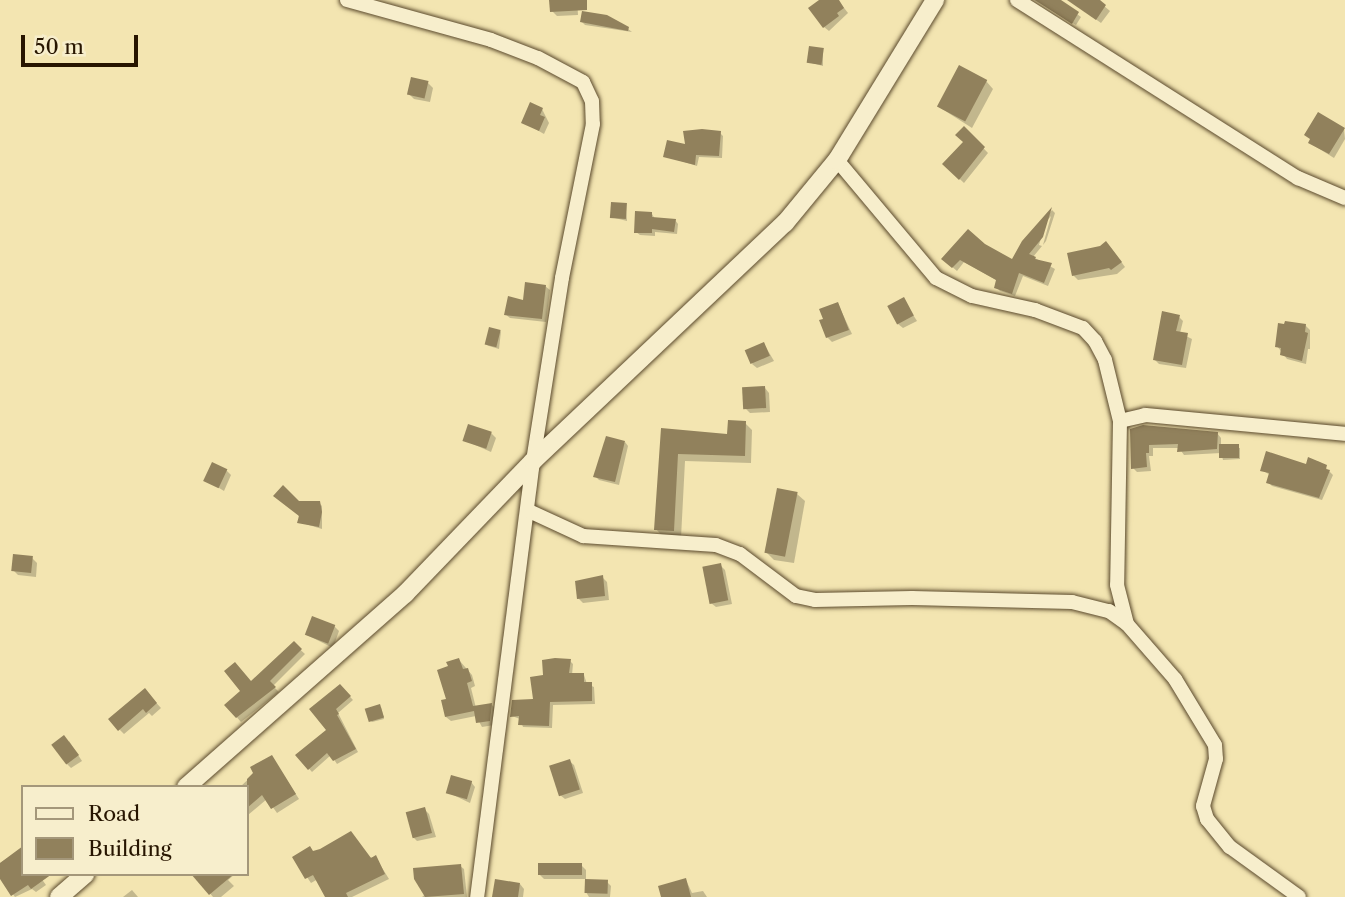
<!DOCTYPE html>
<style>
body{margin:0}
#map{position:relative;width:1345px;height:897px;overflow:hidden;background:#f3e5b1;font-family:"Libre Caslon Text",serif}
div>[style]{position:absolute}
.shadow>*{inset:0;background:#0003}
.building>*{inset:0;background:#91815c;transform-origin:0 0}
.roads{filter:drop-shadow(0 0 2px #5a492c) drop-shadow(0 0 2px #5a492c)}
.minor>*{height:14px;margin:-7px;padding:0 7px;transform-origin:7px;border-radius:7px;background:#f7eecc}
.tertiary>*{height:18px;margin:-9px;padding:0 9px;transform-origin:9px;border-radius:9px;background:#f7eecc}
span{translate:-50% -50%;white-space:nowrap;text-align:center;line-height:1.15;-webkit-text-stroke:5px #f7eecc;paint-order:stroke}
.legend{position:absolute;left:21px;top:785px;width:228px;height:91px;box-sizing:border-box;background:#f7eecc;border:2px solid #a4977a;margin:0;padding:9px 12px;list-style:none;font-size:21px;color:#271500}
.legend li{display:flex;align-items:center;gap:14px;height:35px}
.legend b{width:35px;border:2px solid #a4977a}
.scale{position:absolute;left:21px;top:35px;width:117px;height:32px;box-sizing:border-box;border:4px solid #271500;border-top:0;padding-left:9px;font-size:21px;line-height:24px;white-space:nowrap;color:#271500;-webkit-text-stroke:5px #f7eecc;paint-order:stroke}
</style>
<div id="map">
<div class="shadow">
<div style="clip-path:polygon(551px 0,577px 0,578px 15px,557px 16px,552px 11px)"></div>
<div style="clip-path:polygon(822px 0,838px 0,848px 13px,829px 31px,824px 27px)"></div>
<div style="clip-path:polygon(1034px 0,1058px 0,1081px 17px,1076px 25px)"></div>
<div style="clip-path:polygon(1078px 0,1097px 0,1110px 11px,1101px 23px,1080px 8px)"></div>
<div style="clip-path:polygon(582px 22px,628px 29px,632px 32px,585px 25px)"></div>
<div style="clip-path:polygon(823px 50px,823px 66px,808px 62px)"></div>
<div style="clip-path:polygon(986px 81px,993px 89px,972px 128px,939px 107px)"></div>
<div style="clip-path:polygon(428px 83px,433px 88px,430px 102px,414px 99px,409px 94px)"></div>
<div style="clip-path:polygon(542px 109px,549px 123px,544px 134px,523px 122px)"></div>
<div style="clip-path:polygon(964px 128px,988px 153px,964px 183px,944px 164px,965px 142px)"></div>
<div style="clip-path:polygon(1344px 129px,1345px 139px,1334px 158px,1310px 143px)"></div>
<div style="clip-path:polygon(720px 133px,723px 136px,722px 158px,699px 157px,697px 166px,665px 156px)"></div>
<div style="clip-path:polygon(626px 205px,627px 221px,611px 217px)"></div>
<div style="clip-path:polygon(1052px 210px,1055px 213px,1046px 241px,1043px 245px,1051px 216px,1046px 222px,1039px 245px,1042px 246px,1033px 257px,1055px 269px,1048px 286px,1023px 276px,1015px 296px,1000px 291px,996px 287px,998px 281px,964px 262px,957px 271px,943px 259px,984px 245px,1013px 261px,1024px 242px)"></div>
<div style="clip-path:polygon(652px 214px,655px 219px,675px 220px,678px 224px,677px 234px,655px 232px,655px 236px,640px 235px,636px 232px)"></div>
<div style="clip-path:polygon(1101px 248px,1111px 248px,1125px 267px,1117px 274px,1078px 280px,1073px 275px)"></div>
<div style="clip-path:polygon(545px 286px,550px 290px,546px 322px,510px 318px,505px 314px)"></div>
<div style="clip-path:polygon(903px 299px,917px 321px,903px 328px,898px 324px)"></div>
<div style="clip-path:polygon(838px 304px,852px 334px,832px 342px,827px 337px)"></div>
<div style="clip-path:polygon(1179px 317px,1183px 321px,1180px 333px,1192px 339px,1186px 368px,1159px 364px,1155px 360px)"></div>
<div style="clip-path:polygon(1305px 325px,1310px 330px,1310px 349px,1308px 349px,1306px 364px,1287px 359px,1277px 346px)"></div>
<div style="clip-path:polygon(501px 331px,499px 349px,489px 346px,487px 345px)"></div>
<div style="clip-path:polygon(764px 344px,774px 361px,757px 368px,752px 364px)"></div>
<div style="clip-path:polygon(765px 388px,769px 393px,770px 412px,750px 413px,745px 408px)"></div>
<div style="clip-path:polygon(745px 423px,752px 430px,751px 463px,685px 461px,681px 538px,663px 537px,656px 529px,662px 430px,729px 436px)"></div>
<div style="clip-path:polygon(1131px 430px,1217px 433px,1221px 438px,1221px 446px,1240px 448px,1240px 459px,1223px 460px,1221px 453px,1184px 455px,1179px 448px,1153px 448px,1153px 456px,1149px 456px,1151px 471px,1137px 472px,1133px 468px)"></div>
<div style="clip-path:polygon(491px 433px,496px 438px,491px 452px,464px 440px)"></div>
<div style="clip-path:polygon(625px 442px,628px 446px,619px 485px,599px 480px,595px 476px)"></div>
<div style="clip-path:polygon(1309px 459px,1320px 462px,1333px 475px,1322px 500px,1272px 486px,1268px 482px,1270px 475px,1262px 470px,1307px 466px)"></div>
<div style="clip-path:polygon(226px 470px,231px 475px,224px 491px,206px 480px)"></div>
<div style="clip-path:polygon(797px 494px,805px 501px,794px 563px,774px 560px,767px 553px)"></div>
<div style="clip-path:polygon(298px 502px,319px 503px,322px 506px,322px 529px,299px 522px)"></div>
<div style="clip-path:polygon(32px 558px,37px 563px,36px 577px,18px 575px,13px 570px)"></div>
<div style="clip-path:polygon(720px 565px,725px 570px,732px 604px,716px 607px,711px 603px)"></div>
<div style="clip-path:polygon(602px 577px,607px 582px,609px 600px,583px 603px,578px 598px)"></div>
<div style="clip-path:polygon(334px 626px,339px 631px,333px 648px,307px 635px)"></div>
<div style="clip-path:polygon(294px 644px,305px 654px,273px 686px,279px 692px,241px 722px,226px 705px)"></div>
<div style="clip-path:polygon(459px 660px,472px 675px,475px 686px,471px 688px,476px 708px,492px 705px,496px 709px,494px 725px,482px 727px,476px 716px,451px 721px,446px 717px,450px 667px)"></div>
<div style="clip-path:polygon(570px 661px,573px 664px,572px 675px,584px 675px,587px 684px,594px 687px,595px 704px,553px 705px,552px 728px,523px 727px,520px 719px,512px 716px,535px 701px,545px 677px)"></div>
<div style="clip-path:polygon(340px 686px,353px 700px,338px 713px,358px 752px,337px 764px,331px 755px,312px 772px,297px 755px,328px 731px)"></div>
<div style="clip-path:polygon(149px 695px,161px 708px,152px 716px,149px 713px,124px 734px,110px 720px)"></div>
<div style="clip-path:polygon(381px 707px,384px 719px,372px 722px,370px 720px)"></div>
<div style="clip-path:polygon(69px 741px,82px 761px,71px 768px,66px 763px)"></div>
<div style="clip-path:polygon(272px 757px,299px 799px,277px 813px,267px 799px,248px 815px,247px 787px,240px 787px)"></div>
<div style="clip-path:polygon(569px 761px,574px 765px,583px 793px,565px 799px,560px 795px)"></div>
<div style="clip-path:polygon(471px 782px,475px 787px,470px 803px,447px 792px)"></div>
<div style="clip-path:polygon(424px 809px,429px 814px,436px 837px,417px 841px,412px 836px)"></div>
<div style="clip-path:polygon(23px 848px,23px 874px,38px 874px,46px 885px,36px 892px,32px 889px,15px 897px,0 876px,0 863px)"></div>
<div style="clip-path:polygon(314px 852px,376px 858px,389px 879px,352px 897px,327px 897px,318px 879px,311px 883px,294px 858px)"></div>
<div style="clip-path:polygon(581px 865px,586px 870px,586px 879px,544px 879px,540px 875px)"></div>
<div style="clip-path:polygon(460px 866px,464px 869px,467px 897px,422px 897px)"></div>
<div style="clip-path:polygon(194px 874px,235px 874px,228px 880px,234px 886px,221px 897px,213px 897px)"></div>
<div style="clip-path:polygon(686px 880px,692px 893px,703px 891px,707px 897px,662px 897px)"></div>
<div style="clip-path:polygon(607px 882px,611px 886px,610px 897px,589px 897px,586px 892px)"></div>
<div style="clip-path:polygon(520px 884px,524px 889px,523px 897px,494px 897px)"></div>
<div style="clip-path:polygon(132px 890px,138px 897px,123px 897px)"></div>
</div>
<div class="building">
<div style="clip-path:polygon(549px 0,587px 0,587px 10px,550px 12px)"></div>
<div style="clip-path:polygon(819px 0,839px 0,844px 8px,837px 13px,839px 16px,823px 28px,808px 8px)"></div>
<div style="clip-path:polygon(1035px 0,1061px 0,1079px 12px,1072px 24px)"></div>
<div style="clip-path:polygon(1067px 0,1100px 0,1106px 5px,1096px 20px)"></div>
<div style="clip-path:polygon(582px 11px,607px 15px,629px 27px,628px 31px,580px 22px)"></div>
<div style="left:809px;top:46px;width:15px;height:17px;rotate:8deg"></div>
<div style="left:959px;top:65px;width:32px;height:47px;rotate:28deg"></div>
<div style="left:411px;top:77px;width:18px;height:18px;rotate:13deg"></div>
<div style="clip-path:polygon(530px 102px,543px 108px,540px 115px,545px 117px,539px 131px,521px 123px)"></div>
<div style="clip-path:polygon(1318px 112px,1345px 128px,1329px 154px,1308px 143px,1310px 139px,1304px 135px)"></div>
<div style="clip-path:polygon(964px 126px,985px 147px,959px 180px,942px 164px,963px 142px,955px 135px)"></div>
<div style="clip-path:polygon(702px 129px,721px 131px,719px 156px,696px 155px,695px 165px,663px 157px,667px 140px,685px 144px,683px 131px)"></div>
<div style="left:611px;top:202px;width:16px;height:16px;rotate:4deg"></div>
<div style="clip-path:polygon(1052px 207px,1043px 237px,1029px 254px,1036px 257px,1035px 259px,1052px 263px,1044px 283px,1019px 273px,1012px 294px,994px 288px,996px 280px,960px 260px,952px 268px,941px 259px,968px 229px,985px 244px,1012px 259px,1022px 241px)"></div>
<div style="clip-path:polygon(635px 211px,652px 212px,652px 217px,676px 219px,674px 232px,652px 229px,652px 233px,634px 233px)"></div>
<div style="clip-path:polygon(1106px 241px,1122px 262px,1111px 270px,1109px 268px,1072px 276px,1067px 253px,1100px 246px)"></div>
<div style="clip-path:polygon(525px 282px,546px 285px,542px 319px,504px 315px,508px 296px,523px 300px)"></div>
<div style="left:904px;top:297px;width:21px;height:19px;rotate:62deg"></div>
<div style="clip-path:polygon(838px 302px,849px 330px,826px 338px,819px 320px,823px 319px,819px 309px)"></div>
<div style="clip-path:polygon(1162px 311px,1180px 315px,1176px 331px,1188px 333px,1182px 365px,1153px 360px)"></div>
<div style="clip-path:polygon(1285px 321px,1306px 324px,1305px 332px,1308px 333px,1302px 361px,1280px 355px,1281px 348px,1275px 347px,1278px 323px,1284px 324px)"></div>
<div style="left:489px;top:327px;width:12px;height:18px;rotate:14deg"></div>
<div style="left:764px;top:342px;width:15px;height:21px;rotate:67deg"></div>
<div style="left:765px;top:386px;width:22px;height:23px;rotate:87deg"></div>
<div style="clip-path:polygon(728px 420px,746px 421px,745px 456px,678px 454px,674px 531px,654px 530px,661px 428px,727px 434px)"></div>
<div style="left:468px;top:424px;width:25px;height:18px;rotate:18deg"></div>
<div style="clip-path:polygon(1143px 425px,1218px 432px,1217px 449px,1177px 452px,1178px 444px,1149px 445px,1149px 453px,1146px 453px,1147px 467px,1131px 469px,1130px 429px)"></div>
<div style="clip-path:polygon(606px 436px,625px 441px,615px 482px,593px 477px)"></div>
<div style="left:1239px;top:444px;width:14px;height:20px;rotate:90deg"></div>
<div style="clip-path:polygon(1266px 451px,1306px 464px,1308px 457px,1327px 465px,1326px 469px,1330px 470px,1319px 498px,1266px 483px,1269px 473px,1260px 471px)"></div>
<div style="left:212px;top:462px;width:17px;height:21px;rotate:25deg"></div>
<div style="clip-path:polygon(283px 485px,299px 501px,320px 501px,322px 512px,319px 527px,297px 523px,299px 516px,273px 496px)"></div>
<div style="left:777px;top:488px;width:21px;height:66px;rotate:11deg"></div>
<div style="left:13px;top:554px;width:20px;height:17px;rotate:6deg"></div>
<div style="left:721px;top:563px;width:38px;height:19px;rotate:79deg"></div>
<div style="clip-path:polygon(603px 575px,605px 596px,577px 599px,575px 581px)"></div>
<div style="left:312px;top:616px;width:25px;height:20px;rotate:21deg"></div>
<div style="clip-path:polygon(294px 641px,302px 649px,270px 681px,276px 687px,236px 718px,224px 705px,240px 691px,224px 671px,235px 662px,251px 681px)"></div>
<div style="clip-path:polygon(459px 658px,463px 669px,468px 668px,472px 681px,467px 683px,473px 706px,492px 703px,490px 721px,476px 723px,474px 711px,445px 717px,441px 700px,446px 699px,437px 670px,448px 666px,446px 662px)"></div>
<div style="clip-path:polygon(555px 658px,571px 659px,569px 673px,584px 673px,584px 682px,592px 682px,592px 701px,550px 702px,549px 726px,518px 725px,519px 716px,510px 717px,512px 700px,533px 699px,530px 677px,543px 675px,542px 660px)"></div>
<div style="clip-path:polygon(340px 684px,351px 696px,336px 709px,339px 714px,337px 715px,356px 749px,333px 761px,327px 753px,308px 770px,295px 755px,326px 730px,309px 709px)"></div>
<div style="clip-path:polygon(145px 688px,157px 703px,146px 713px,143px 709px,118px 731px,108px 719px)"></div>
<div style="left:380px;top:704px;width:14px;height:16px;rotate:73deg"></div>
<div style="left:64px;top:735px;width:25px;height:16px;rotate:53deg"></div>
<div style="clip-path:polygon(272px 755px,296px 794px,271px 809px,262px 795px,247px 808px,247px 779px,253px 773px,250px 767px)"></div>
<div style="left:570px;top:759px;width:32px;height:22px;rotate:72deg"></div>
<div style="left:451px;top:775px;width:22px;height:19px;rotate:16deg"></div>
<div style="left:425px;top:807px;width:27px;height:20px;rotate:75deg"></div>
<div style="clip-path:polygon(351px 831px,371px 858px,376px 855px,385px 874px,346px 893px,348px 897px,325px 897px,313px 875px,305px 879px,292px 857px,310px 846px,313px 851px,320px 849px)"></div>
<div style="clip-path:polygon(23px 846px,23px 874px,52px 874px,31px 889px,28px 885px,11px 896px,0 879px,0 863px)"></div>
<div style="left:538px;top:863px;width:44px;height:12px"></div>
<div style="clip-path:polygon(461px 864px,464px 894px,425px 897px,414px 879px,413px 868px)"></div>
<div style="clip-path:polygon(191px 874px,234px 874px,209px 895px)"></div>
<div style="clip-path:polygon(686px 878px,691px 897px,661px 897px,658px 886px)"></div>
<div style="clip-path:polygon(495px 879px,520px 883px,518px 897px,492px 897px)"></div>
<div style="left:585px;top:879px;width:23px;height:14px;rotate:2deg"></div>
</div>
<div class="roads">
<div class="minor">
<div style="left:347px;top:0;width:149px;rotate:15.5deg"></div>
<div style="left:491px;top:40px;width:50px;rotate:21deg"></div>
<div style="left:538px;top:58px;width:51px;rotate:28.1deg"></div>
<div style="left:583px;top:82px;width:21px;rotate:65deg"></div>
<div style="left:592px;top:101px;width:23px;rotate:88deg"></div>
<div style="left:593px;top:124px;width:157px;rotate:101.4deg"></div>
<div style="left:562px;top:278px;width:185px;rotate:99deg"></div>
<div style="left:533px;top:461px;width:440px;rotate:97.3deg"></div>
<div style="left:1017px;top:0;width:333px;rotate:32.4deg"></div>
<div style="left:1298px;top:178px;width:51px;rotate:23.1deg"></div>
<div style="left:837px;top:160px;width:154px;rotate:50deg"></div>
<div style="left:936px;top:278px;width:40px;rotate:26.6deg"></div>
<div style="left:972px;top:296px;width:65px;rotate:12.5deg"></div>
<div style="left:1035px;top:310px;width:51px;rotate:20.6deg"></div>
<div style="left:1083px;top:328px;width:18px;rotate:47deg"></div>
<div style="left:1095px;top:341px;width:21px;rotate:62deg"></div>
<div style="left:1105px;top:360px;width:63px;rotate:76.2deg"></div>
<div style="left:1120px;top:421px;width:164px;rotate:91deg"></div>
<div style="left:1117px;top:585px;width:40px;rotate:75.6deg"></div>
<div style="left:1127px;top:624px;width:73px;rotate:48.9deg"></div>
<div style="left:1175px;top:679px;width:77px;rotate:58.8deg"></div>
<div style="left:1215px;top:745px;width:14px;rotate:86deg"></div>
<div style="left:1216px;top:759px;width:49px;rotate:105.5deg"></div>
<div style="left:1203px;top:806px;width:14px;rotate:73deg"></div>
<div style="left:1207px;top:819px;width:36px;rotate:51deg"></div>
<div style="left:1230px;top:847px;width:85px;rotate:35.9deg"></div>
<div style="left:1120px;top:421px;width:26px;rotate:-13deg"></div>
<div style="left:1145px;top:415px;width:201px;rotate:5.4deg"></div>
<div style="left:529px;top:511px;width:60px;rotate:24.8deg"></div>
<div style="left:583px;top:536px;width:133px;rotate:3.9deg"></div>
<div style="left:716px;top:545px;width:26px;rotate:21deg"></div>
<div style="left:740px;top:554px;width:70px;rotate:36.9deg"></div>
<div style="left:796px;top:596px;width:19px;rotate:12deg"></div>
<div style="left:815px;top:600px;width:97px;rotate:-1.2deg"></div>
<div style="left:912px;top:598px;width:160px;rotate:1.4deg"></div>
<div style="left:1072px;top:602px;width:38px;rotate:14deg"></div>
<div style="left:1109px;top:611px;width:22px;rotate:36deg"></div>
</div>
<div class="tertiary">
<div style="left:186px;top:787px;width:292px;rotate:-41.4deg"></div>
<div style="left:405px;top:594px;width:185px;rotate:-46.1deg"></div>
<div style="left:533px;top:461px;width:347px;rotate:-43.4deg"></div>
<div style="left:785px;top:223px;width:82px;rotate:-50.5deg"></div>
<div style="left:837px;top:160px;width:188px;rotate:-58.5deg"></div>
<div style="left:59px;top:897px;width:35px;rotate:-41deg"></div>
</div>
</div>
<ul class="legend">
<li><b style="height:9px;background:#f7eecc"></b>Road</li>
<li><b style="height:19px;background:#91815c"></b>Building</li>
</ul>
<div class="scale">50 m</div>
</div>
